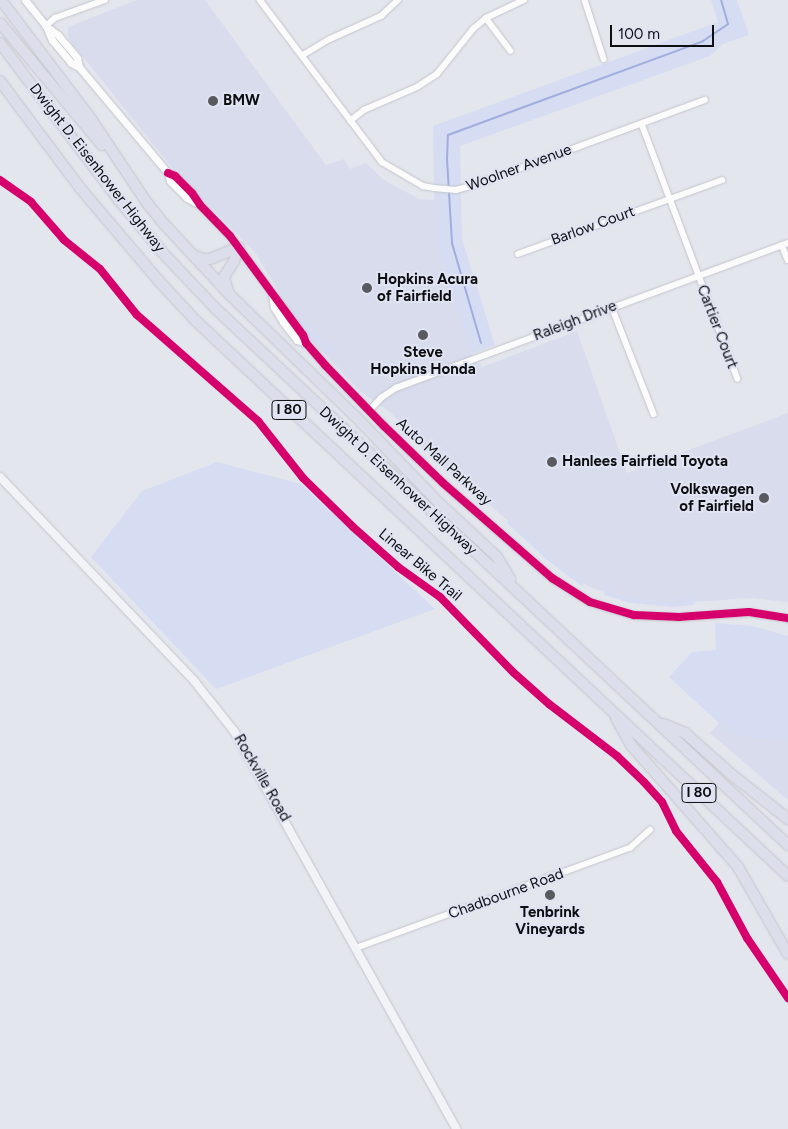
<!DOCTYPE html>
<style>
body{margin:0}
#map{position:relative;width:788px;height:1129px;overflow:hidden;background:#e4e6ee;font-family:Figtree,sans-serif}
div>[style]{position:absolute}
.built>*{inset:0;background:#d8dcec}
.green>*{inset:0;background:#d6ddf2}
.stream>*{height:2px;margin:-1px;padding:0 1px;transform-origin:1px;border-radius:1px;background:#a0adde}
.roads{filter:drop-shadow(0 0 1px #c3c4ca) drop-shadow(0 0 1px #c3c4ca)}
.minor>*{height:5.5px;margin:-2.75px;padding:0 2.75px;transform-origin:2.75px;border-radius:2.75px;background:#fbfbfc}
.tertiary>*{height:7px;margin:-3.5px;padding:0 3.5px;transform-origin:3.5px;border-radius:3.5px;background:#fbfbfc}
.secondary>*{height:8px;margin:-4px;padding:0 4px;transform-origin:4px;border-radius:4px;background:#f2f3f7}
.motorway>*{height:10px;margin:-5px;padding:0 5px;transform-origin:5px;border-radius:5px;background:#dcdfeb}
.cycleway>*{height:8px;margin:-4px;padding:0 4px;transform-origin:4px;border-radius:4px;background:#d6006c}
.dots>*{width:14px;height:14px;translate:-50% -50%;box-sizing:border-box;border:2px solid #e0e4f2;border-radius:50%}
span{translate:-50% -50%;white-space:nowrap;text-align:center;line-height:1.15;-webkit-text-stroke:4px #e0e4f2;paint-order:stroke}
.shield-label span{padding:1px 4px;background:#e0e4f2;border:1px solid;border-radius:4px;-webkit-text-stroke-width:0}
.shield-label{font-size:14px;color:#0d0e12;font-weight:700}
.poi-label{font-size:15px;color:#0d0e12;font-weight:700}
.left{translate:0 -50%;text-align:left}
.right{translate:-100% -50%;text-align:right}
.street-label{font-size:15px;color:#0d0e12}
.scale{position:absolute;left:610px;top:25px;width:104px;height:22px;box-sizing:border-box;border:2px solid #0d0e12;border-top:0;padding-left:6px;font-size:15px;line-height:18px;white-space:nowrap;color:#0d0e12;-webkit-text-stroke:4px #e0e4f2;paint-order:stroke}
</style>
<div id="map">
<div class="built">
<div style="clip-path:polygon(137px 0,205px 0,326px 165px,344px 159px,350px 169px,366px 163px,384px 180px,419px 199px,435px 200px,435px 240px,471px 354px,482px 367px,577px 331px,627px 473px,788px 413px,788px 602px,750px 598px,680px 603px,644px 603px,614px 596px,588px 586px,566px 572px,482px 498px,433px 459px,391px 413px,360px 391px,302px 331px,255px 252px,177px 174px,68px 38px,68px 27px)"></div>
<div style="clip-path:polygon(719px 723px,738px 736px,788px 741px,788px 800px,710px 733px)"></div>
</div>
<div class="green">
<div style="clip-path:polygon(711px 0,737px 0,749px 35px,723px 44px,710px 56px,460px 146px,462px 239px,495px 345px,471px 354px,435px 240px,433px 126px,718px 22px)"></div>
<div style="clip-path:polygon(303px 320px,330px 348px,334px 345px,336px 347px,327px 354px,299px 323px)"></div>
<div style="clip-path:polygon(217px 462px,301px 484px,435px 609px,216px 689px,91px 557px,142px 491px)"></div>
<div style="clip-path:polygon(509px 520px,554px 561px,584px 582px,582px 586px,546px 559px,507px 523px)"></div>
<div style="clip-path:polygon(613px 581px,610px 592px,623px 596px,642px 600px,683px 602px,684px 596px,694px 595px,695px 601px,693px 605px,673px 607px,630px 603px,604px 595px,606px 584px,609px 585px)"></div>
<div style="clip-path:polygon(715px 623px,752px 626px,788px 636px,788px 741px,738px 736px,719px 723px,669px 677px,692px 652px,716px 650px)"></div>
</div>
<div class="stream">
<div style="left:481px;top:343px;width:104px;rotate:-106.2deg"></div>
<div style="left:452px;top:243px;width:83px;rotate:-93.4deg"></div>
<div style="left:447px;top:160px;width:25px;rotate:-88deg"></div>
<div style="left:448px;top:135px;width:272px;rotate:-20.2deg"></div>
<div style="left:703px;top:41px;width:30px;rotate:-34deg"></div>
<div style="left:728px;top:24px;width:25px;rotate:-106deg"></div>
</div>
<div class="roads">
<div class="minor">
<div style="left:260px;top:0;width:203px;rotate:53deg"></div>
<div style="left:382px;top:162px;width:48px;rotate:30.3deg"></div>
<div style="left:423px;top:186px;width:11px;rotate:10deg"></div>
<div style="left:434px;top:188px;width:22px;rotate:5deg"></div>
<div style="left:456px;top:190px;width:20px;rotate:-15deg"></div>
<div style="left:475px;top:185px;width:245px;rotate:-20.3deg"></div>
<div style="left:585px;top:0;width:62px;rotate:72.1deg"></div>
<div style="left:486px;top:18px;width:41px;rotate:52.9deg"></div>
<div style="left:46px;top:26px;width:12px;rotate:-42deg"></div>
<div style="left:55px;top:18px;width:53px;rotate:-19.8deg"></div>
<div style="left:303px;top:55px;width:31px;rotate:-31deg"></div>
<div style="left:330px;top:39px;width:56px;rotate:-24.3deg"></div>
<div style="left:381px;top:16px;width:23px;rotate:-43deg"></div>
<div style="left:350px;top:121px;width:18px;rotate:-38deg"></div>
<div style="left:364px;top:110px;width:58px;rotate:-23.5deg"></div>
<div style="left:417px;top:87px;width:24px;rotate:-33deg"></div>
<div style="left:437px;top:74px;width:58px;rotate:-51.3deg"></div>
<div style="left:473px;top:29px;width:17px;rotate:-40deg"></div>
<div style="left:486px;top:18px;width:42px;rotate:-25.3deg"></div>
<div style="left:642px;top:124px;width:272px;rotate:69.4deg"></div>
<div style="left:782px;top:245px;width:16px;rotate:68deg"></div>
<div style="left:518px;top:254px;width:217px;rotate:-19.9deg"></div>
<div style="left:612px;top:307px;width:115px;rotate:68.6deg"></div>
<div style="left:369px;top:411px;width:18px;rotate:-47deg"></div>
<div style="left:381px;top:398px;width:18px;rotate:-34deg"></div>
<div style="left:396px;top:388px;width:418px;rotate:-20.3deg"></div>
<div style="left:356px;top:948px;width:292px;rotate:-20.1deg"></div>
<div style="left:630px;top:848px;width:27px;rotate:-42deg"></div>
</div>
<div class="tertiary">
<div style="left:25px;top:0;width:33px;rotate:51deg"></div>
<div style="left:46px;top:26px;width:15px;rotate:67deg"></div>
<div style="left:52px;top:40px;width:30px;rotate:50deg"></div>
<div style="left:71px;top:63px;width:9px;rotate:27deg"></div>
<div style="left:46px;top:26px;width:15px;rotate:37deg"></div>
<div style="left:58px;top:35px;width:30px;rotate:50deg"></div>
<div style="left:77px;top:58px;width:9px;rotate:77deg"></div>
<div style="left:79px;top:67px;width:138px;rotate:50deg"></div>
<div style="left:168px;top:173px;width:8px;rotate:76deg"></div>
<div style="left:170px;top:181px;width:24px;rotate:45deg"></div>
<div style="left:187px;top:198px;width:13px;rotate:29deg"></div>
<div style="left:168px;top:173px;width:8px;rotate:23deg"></div>
<div style="left:175px;top:176px;width:24px;rotate:45deg"></div>
<div style="left:192px;top:193px;width:14px;rotate:56deg"></div>
<div style="left:200px;top:205px;width:43px;rotate:45.9deg"></div>
<div style="left:230px;top:236px;width:123px;rotate:53.6deg"></div>
<div style="left:303px;top:335px;width:9px;rotate:69deg"></div>
<div style="left:306px;top:343px;width:29px;rotate:49deg"></div>
<div style="left:325px;top:365px;width:85px;rotate:46deg"></div>
<div style="left:384px;top:426px;width:82px;rotate:44deg"></div>
<div style="left:443px;top:483px;width:145px;rotate:41.1deg"></div>
<div style="left:552px;top:578px;width:45px;rotate:32.3deg"></div>
<div style="left:590px;top:602px;width:46px;rotate:16.5deg"></div>
<div style="left:634px;top:615px;width:45px;rotate:2.5deg"></div>
<div style="left:679px;top:617px;width:70px;rotate:-4.1deg"></div>
<div style="left:749px;top:612px;width:39px;rotate:9deg"></div>
<div style="left:272px;top:295px;width:12px;rotate:81deg"></div>
<div style="left:274px;top:307px;width:17px;rotate:59deg"></div>
<div style="left:283px;top:322px;width:23px;rotate:52deg"></div>
<div style="left:297px;top:340px;width:9px;rotate:18deg"></div>
</div>
<div class="secondary">
<div style="left:0;top:477px;width:283px;rotate:46.4deg"></div>
<div style="left:195px;top:682px;width:63px;rotate:51.5deg"></div>
<div style="left:234px;top:731px;width:456px;rotate:60.8deg"></div>
</div>
<div class="motorway">
<div style="left:1px;top:0;width:149px;rotate:52.9deg"></div>
<div style="left:91px;top:119px;width:101px;rotate:56.3deg"></div>
<div style="left:147px;top:203px;width:28px;rotate:51deg"></div>
<div style="left:165px;top:225px;width:96px;rotate:47.1deg"></div>
<div style="left:230px;top:295px;width:174px;rotate:44.1deg"></div>
<div style="left:355px;top:416px;width:122px;rotate:46deg"></div>
<div style="left:440px;top:504px;width:78px;rotate:42.9deg"></div>
<div style="left:497px;top:557px;width:26px;rotate:59deg"></div>
<div style="left:0;top:23px;width:159px;rotate:50.1deg"></div>
<div style="left:0;top:43px;width:196px;rotate:52.9deg"></div>
<div style="left:118px;top:199px;width:70px;rotate:50.2deg"></div>
<div style="left:163px;top:253px;width:77px;rotate:46.6deg"></div>
<div style="left:216px;top:309px;width:784px;rotate:43.14deg"></div>
<div style="left:0;top:81px;width:134px;rotate:53.2deg"></div>
<div style="left:80px;top:188px;width:121px;rotate:49.7deg"></div>
<div style="left:158px;top:280px;width:56px;rotate:47.2deg"></div>
<div style="left:196px;top:321px;width:811px;rotate:43.15deg"></div>
<div style="left:193px;top:255px;width:11px;rotate:22deg"></div>
<div style="left:203px;top:259px;width:7px"></div>
<div style="left:210px;top:259px;width:31px;rotate:-22deg"></div>
<div style="left:228px;top:291px;width:15px;rotate:-106deg"></div>
<div style="left:224px;top:277px;width:19px;rotate:-58deg"></div>
<div style="left:234px;top:261px;width:15px;rotate:-70deg"></div>
<div style="left:616px;top:718px;width:31px;rotate:61deg"></div>
<div style="left:631px;top:745px;width:162px;rotate:48.7deg"></div>
<div style="left:738px;top:867px;width:100px;rotate:60.1deg"></div>
<div style="left:663px;top:724px;width:24px;rotate:22deg"></div>
<div style="left:685px;top:733px;width:62px;rotate:41.7deg"></div>
<div style="left:731px;top:774px;width:73px;rotate:38.3deg"></div>
</div>
</div>
<div class="cycleway">
<div style="left:168px;top:173px;width:8px;rotate:23deg"></div>
<div style="left:175px;top:176px;width:24px;rotate:45deg"></div>
<div style="left:192px;top:193px;width:14px;rotate:56deg"></div>
<div style="left:200px;top:205px;width:43px;rotate:45.9deg"></div>
<div style="left:230px;top:236px;width:123px;rotate:53.6deg"></div>
<div style="left:303px;top:335px;width:9px;rotate:69deg"></div>
<div style="left:306px;top:343px;width:29px;rotate:49deg"></div>
<div style="left:325px;top:365px;width:85px;rotate:46deg"></div>
<div style="left:384px;top:426px;width:82px;rotate:44deg"></div>
<div style="left:443px;top:483px;width:145px;rotate:41.1deg"></div>
<div style="left:552px;top:578px;width:45px;rotate:32.3deg"></div>
<div style="left:590px;top:602px;width:46px;rotate:16.5deg"></div>
<div style="left:634px;top:615px;width:45px;rotate:2.5deg"></div>
<div style="left:679px;top:617px;width:70px;rotate:-4.1deg"></div>
<div style="left:749px;top:612px;width:39px;rotate:9deg"></div>
<div style="left:0;top:180px;width:38px;rotate:35deg"></div>
<div style="left:31px;top:202px;width:50px;rotate:49deg"></div>
<div style="left:64px;top:240px;width:46px;rotate:38.9deg"></div>
<div style="left:100px;top:269px;width:59px;rotate:51.2deg"></div>
<div style="left:137px;top:315px;width:161px;rotate:41.2deg"></div>
<div style="left:258px;top:421px;width:73px;rotate:51.7deg"></div>
<div style="left:303px;top:478px;width:70px;rotate:44.4deg"></div>
<div style="left:353px;top:527px;width:60px;rotate:41.6deg"></div>
<div style="left:398px;top:567px;width:52px;rotate:35.5deg"></div>
<div style="left:440px;top:597px;width:106px;rotate:45.8deg"></div>
<div style="left:514px;top:673px;width:47px;rotate:41.5deg"></div>
<div style="left:549px;top:704px;width:86px;rotate:37.4deg"></div>
<div style="left:617px;top:756px;width:37px;rotate:44deg"></div>
<div style="left:644px;top:782px;width:27px;rotate:48deg"></div>
<div style="left:662px;top:802px;width:32px;rotate:64deg"></div>
<div style="left:676px;top:831px;width:65px;rotate:51.2deg"></div>
<div style="left:717px;top:882px;width:64px;rotate:61.8deg"></div>
<div style="left:747px;top:938px;width:73px;rotate:55.7deg"></div>
</div>
<div class="dots">
<div style="left:213px;top:101px;background:#585a5f"></div>
<div style="left:367px;top:288px;background:#585a5f"></div>
<div style="left:423px;top:335px;background:#585a5f"></div>
<div style="left:552px;top:462px;background:#585a5f"></div>
<div style="left:764px;top:498px;background:#585a5f"></div>
<div style="left:550px;top:895px;background:#585a5f"></div>
</div>
<div class="shield-label">
<span style="left:289px;top:410px">I 80</span>
<span style="left:699px;top:793px">I 80</span>
</div>
<div class="poi-label">
<span class="left" style="left:223px;top:101px">BMW</span>
<span class="left" style="left:377px;top:288px">Hopkins Acura<br>of Fairfield</span>
<span style="left:423px;top:361px">Steve<br>Hopkins Honda</span>
<span class="left" style="left:562px;top:462px">Hanlees Fairfield Toyota</span>
<span class="right" style="left:754px;top:498px">Volkswagen<br>of Fairfield</span>
<span style="left:550px;top:921px">Tenbrink<br>Vineyards</span>
</div>
<div class="street-label">
<span style="left:97px;top:168px;rotate:52deg">Dwight D. Eisenhower Highway</span>
<span style="left:519px;top:168px;rotate:-20deg">Woolner Avenue</span>
<span style="left:593px;top:226px;rotate:-20deg">Barlow Court</span>
<span style="left:575px;top:321px;rotate:-21deg">Raleigh Drive</span>
<span style="left:717px;top:327px;rotate:69deg">Cartier Court</span>
<span style="left:444px;top:462px;rotate:42deg">Auto Mall Parkway</span>
<span style="left:398px;top:481px;rotate:43deg">Dwight D. Eisenhower Highway</span>
<span style="left:420px;top:565px;rotate:40deg">Linear Bike Trail</span>
<span style="left:262px;top:778px;rotate:60deg">Rockville Road</span>
<span style="left:506px;top:894px;rotate:-20deg">Chadbourne Road</span>
</div>
<div class="scale">100 m</div>
</div>
